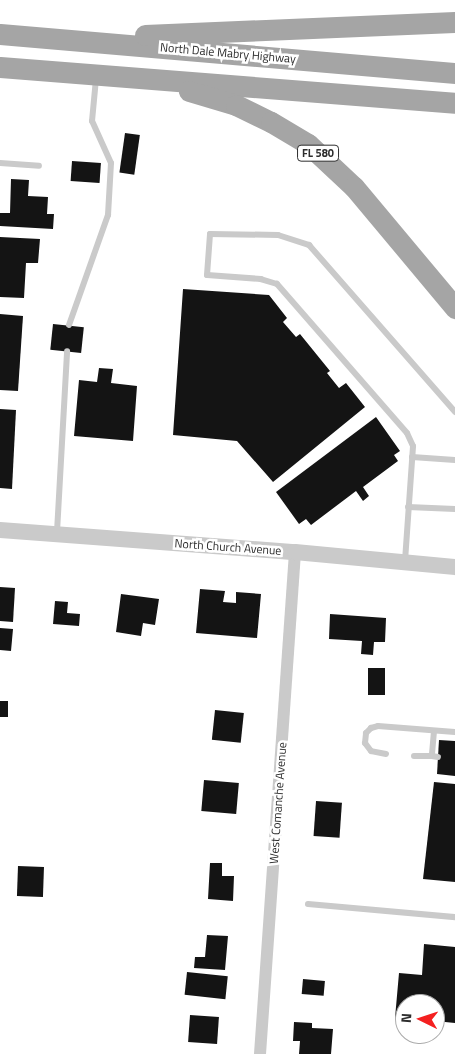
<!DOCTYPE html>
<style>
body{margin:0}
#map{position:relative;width:455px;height:1054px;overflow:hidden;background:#fff;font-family:"Titillium Web",sans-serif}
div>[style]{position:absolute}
.building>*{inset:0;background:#141414;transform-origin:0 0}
.service>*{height:6px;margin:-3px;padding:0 3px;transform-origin:3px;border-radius:3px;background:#cacaca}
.minor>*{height:12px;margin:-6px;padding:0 6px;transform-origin:6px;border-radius:6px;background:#cacaca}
.tertiary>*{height:16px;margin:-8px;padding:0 8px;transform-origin:8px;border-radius:8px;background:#cacaca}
.primary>*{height:21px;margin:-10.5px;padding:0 10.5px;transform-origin:10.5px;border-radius:10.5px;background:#a5a5a5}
span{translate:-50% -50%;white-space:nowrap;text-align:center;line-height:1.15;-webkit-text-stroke:5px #fff;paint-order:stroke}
.shield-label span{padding:1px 4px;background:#fff;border:1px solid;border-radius:4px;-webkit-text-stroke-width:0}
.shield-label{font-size:11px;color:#2d2d2d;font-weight:700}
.street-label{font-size:12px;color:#2d2d2d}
.north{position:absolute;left:395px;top:994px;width:50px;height:50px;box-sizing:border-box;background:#fff;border:1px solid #ababab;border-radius:50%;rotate:274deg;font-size:14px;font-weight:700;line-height:20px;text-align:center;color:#2d2d2d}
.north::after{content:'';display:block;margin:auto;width:18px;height:22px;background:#f42020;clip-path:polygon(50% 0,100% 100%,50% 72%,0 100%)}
</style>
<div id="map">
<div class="building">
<div style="left:125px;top:133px;width:15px;height:40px;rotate:8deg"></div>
<div style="left:72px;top:161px;width:29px;height:20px;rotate:4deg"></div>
<div style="clip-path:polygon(11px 179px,29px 180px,28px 196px,48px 197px,47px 214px,54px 214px,53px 229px,0 226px,0 213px,10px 213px)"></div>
<div style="clip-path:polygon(0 237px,40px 239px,38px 263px,26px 263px,24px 298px,0 297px)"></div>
<div style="clip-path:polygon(183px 289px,269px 295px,287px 318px,283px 322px,296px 337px,300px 334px,330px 371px,327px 373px,339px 388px,346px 383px,365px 407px,273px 482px,237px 441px,173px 435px)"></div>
<div style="clip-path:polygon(0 314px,23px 316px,18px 391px,0 390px)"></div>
<div style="left:53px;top:324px;width:31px;height:26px;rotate:6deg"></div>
<div style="clip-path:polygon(99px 368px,113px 369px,111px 383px,137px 386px,133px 441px,74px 436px,79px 380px,97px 382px)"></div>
<div style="clip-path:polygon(0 409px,16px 410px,12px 489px,0 488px)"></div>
<div style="clip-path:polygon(376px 417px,400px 451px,394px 455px,398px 461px,363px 487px,369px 496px,363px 501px,356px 491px,311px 525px,306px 519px,299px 524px,276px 492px)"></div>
<div style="clip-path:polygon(0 587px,15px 588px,13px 622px,0 621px)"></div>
<div style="clip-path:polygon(200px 589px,225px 591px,223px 602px,236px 603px,236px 592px,261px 594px,257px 638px,196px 633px)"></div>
<div style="clip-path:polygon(121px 594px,159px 599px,155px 625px,143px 623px,141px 636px,116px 632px)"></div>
<div style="clip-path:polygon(55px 601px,68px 602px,67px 613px,80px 614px,79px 626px,53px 624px)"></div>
<div style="clip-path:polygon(330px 614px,386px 618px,385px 642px,374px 642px,373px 655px,361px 654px,362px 641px,329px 639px)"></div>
<div style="clip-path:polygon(0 628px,13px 629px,11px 651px,0 650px)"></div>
<div style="left:368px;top:668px;width:17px;height:27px"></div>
<div style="left:0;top:701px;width:8px;height:16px"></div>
<div style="left:215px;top:710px;width:29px;height:30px;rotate:6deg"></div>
<div style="clip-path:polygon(439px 740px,455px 741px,455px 776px,437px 774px)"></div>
<div style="left:204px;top:780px;width:35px;height:31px;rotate:5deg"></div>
<div style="clip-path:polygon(434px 782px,455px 784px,455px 882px,423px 879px)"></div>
<div style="left:316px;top:801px;width:26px;height:35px;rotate:4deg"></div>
<div style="clip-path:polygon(210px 863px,222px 863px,222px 876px,234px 876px,233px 901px,208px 899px)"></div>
<div style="left:18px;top:866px;width:26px;height:30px;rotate:2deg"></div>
<div style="clip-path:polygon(207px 935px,228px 936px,225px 970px,194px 968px,195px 957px,205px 957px)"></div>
<div style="clip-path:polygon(424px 944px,455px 947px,455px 1023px,435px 1021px,435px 1004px,405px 1004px,405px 1019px,395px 1018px,399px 973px,422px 975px)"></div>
<div style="left:187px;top:972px;width:41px;height:23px;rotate:6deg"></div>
<div style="left:303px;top:979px;width:22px;height:15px;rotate:5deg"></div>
<div style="left:190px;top:1015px;width:29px;height:27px;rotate:4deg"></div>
<div style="clip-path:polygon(294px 1022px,312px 1023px,312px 1028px,333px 1029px,331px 1054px,299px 1054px,300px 1041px,293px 1041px)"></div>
</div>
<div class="service">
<div style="left:0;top:163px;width:39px;rotate:4deg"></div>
<div style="left:69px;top:325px;width:117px;rotate:-70.5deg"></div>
<div style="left:108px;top:215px;width:52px;rotate:-86.7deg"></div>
<div style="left:111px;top:163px;width:46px;rotate:-114.3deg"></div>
<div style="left:92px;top:121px;width:42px;rotate:-84.6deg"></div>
<div style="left:412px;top:457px;width:43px;rotate:4deg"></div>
<div style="left:408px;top:507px;width:47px;rotate:2.4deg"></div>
<div style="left:57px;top:532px;width:181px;rotate:-86.8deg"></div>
<div style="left:405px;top:561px;width:115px;rotate:-86deg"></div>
<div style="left:413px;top:446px;width:14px;rotate:-115deg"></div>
<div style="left:407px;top:433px;width:198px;rotate:-131.1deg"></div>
<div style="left:277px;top:284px;width:17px;rotate:-163deg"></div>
<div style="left:261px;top:279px;width:54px;rotate:-175.8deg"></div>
<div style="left:207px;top:275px;width:41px;rotate:-85.8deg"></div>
<div style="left:210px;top:234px;width:68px;rotate:0.8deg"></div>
<div style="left:278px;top:235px;width:33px;rotate:18deg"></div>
<div style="left:309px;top:245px;width:222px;rotate:48.8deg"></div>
<div style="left:434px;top:731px;width:25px;rotate:95deg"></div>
<div style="left:432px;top:756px;width:6px;rotate:9deg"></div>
<div style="left:386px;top:754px;width:15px;rotate:-169deg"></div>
<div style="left:371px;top:751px;width:10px;rotate:-127deg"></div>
<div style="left:365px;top:743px;width:10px;rotate:-84deg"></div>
<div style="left:366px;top:733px;width:7px;rotate:-45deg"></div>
<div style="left:371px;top:728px;width:7px;rotate:-16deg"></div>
<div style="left:378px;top:726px;width:77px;rotate:4.5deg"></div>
<div style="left:414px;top:756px;width:18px"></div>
<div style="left:308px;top:904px;width:148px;rotate:5.1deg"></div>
</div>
<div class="minor">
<div style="left:260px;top:1054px;width:503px;rotate:-86.01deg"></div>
</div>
<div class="tertiary">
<div style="left:0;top:530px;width:296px;rotate:4.3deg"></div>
<div style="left:295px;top:552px;width:161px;rotate:5.4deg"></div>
</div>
<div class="primary">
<div style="left:0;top:34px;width:457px;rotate:4.9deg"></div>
<div style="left:145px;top:35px;width:310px;rotate:-2.4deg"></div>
<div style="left:0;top:67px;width:456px;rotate:4.5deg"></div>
<div style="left:189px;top:91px;width:49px;rotate:16.6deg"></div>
<div style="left:236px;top:105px;width:39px;rotate:26deg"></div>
<div style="left:271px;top:122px;width:43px;rotate:30.7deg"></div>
<div style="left:308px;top:144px;width:63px;rotate:43.1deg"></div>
<div style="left:354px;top:187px;width:158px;rotate:50.1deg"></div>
</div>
<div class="shield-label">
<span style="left:318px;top:153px">FL 580</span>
</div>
<div class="street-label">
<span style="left:228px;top:53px;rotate:5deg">North Dale Mabry Highway</span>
<span style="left:228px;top:547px;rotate:4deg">North Church Avenue</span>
<span style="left:278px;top:803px;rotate:-86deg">West Comanche Avenue</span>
</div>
<div class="north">N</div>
</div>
